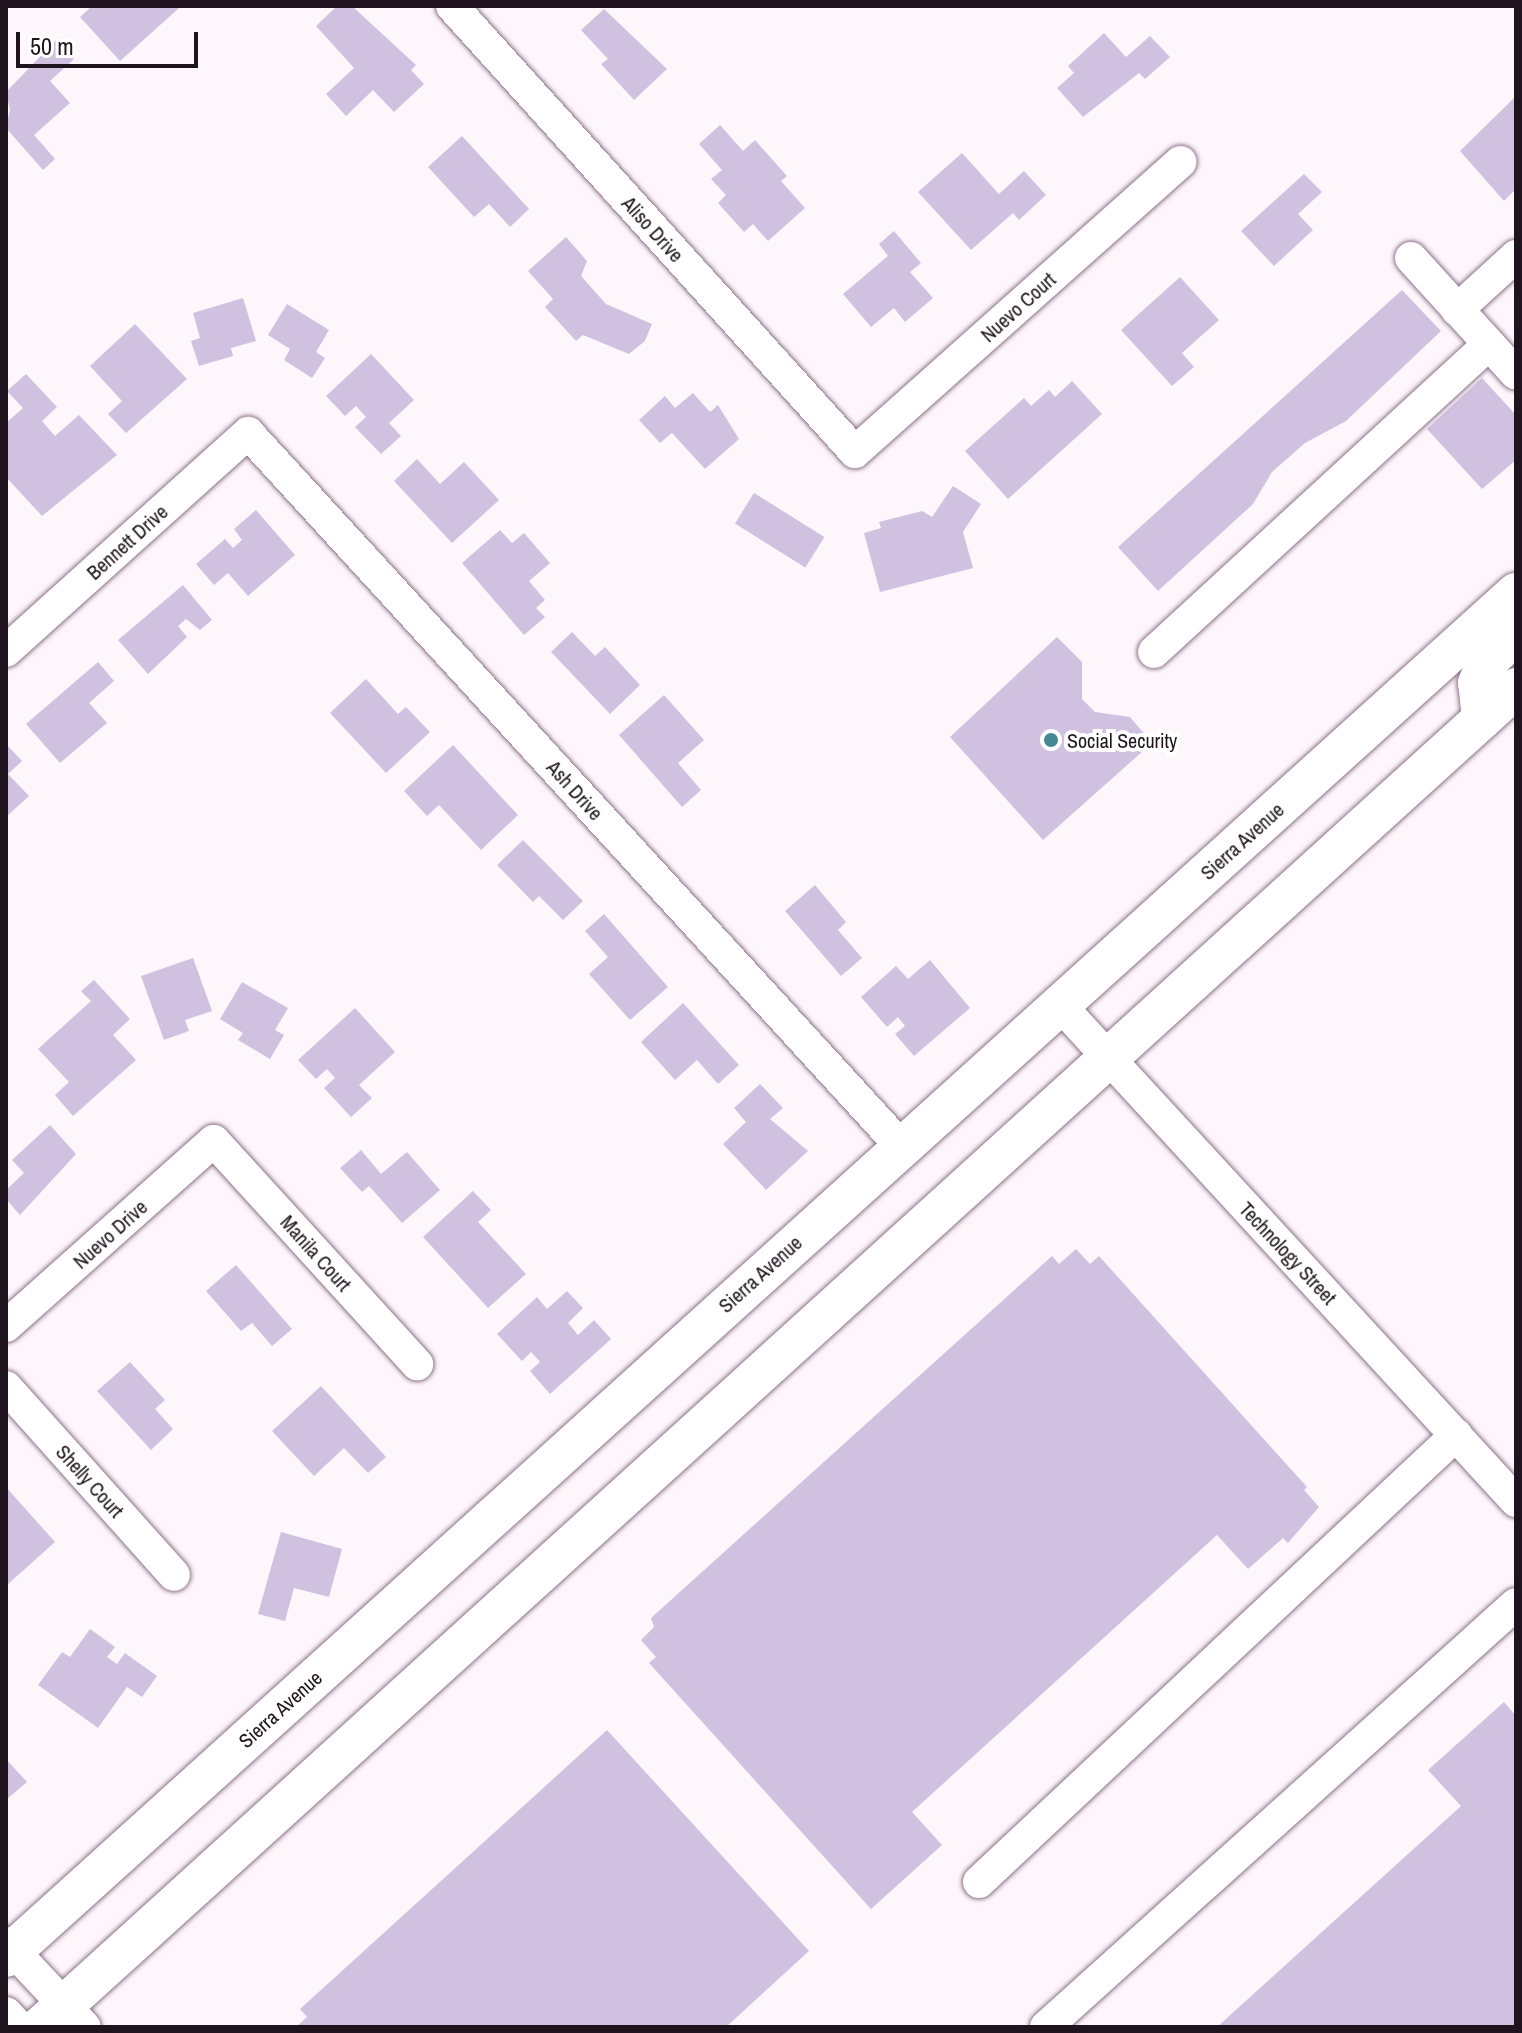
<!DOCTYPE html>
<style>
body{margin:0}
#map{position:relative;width:1522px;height:2033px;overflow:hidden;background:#fdf6fb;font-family:"Archivo Narrow",sans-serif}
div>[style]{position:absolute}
.building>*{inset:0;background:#d1c1e0;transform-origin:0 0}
.roads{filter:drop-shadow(0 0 2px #8d7288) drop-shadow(0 0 2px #8d7288)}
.minor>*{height:32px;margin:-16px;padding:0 16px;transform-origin:16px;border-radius:16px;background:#fff}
.major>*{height:40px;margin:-20px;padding:0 20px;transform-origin:20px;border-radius:20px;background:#fff}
.dots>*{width:22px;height:22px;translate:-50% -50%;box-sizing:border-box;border:4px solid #fff;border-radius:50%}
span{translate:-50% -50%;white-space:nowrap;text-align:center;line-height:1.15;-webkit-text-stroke:8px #fff;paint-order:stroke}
.street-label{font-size:20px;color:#1f141d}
.poi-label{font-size:20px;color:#1f141d}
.left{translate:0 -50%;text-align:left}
.frame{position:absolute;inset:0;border:8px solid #1f141d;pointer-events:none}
.scale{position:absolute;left:16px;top:32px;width:182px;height:36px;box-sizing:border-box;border:4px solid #1f141d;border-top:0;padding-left:10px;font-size:24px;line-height:28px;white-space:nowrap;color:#1f141d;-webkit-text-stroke:6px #fff;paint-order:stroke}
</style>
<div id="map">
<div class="building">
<div style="clip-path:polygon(92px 6px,178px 6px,179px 8px,120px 61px,80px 17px)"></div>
<div style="clip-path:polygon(337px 6px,352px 6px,416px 65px,411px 70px,424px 84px,394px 112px,373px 90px,346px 116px,326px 94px,354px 68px,316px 26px)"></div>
<div style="clip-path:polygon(604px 9px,667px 69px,634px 100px,601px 64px,608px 59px,581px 30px)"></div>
<div style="clip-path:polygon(1104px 33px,1126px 57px,1150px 36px,1170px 57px,1145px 79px,1139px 73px,1083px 117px,1057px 88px,1074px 73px,1068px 66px)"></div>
<div style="clip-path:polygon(56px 40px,74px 59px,50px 81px,70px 103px,34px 135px,55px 159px,43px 170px,6px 128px,10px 110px,6px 92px)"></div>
<div style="clip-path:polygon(1516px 96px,1516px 189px,1504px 201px,1460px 151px)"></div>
<div style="clip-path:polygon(720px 125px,743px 151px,755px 140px,787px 176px,781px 181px,805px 208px,768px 241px,753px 224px,744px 232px,718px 203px,726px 195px,711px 179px,722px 170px,699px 144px)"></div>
<div style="clip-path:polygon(462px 136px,529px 209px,510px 227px,489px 204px,474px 217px,428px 167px)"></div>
<div style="clip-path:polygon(962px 153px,999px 194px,1024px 171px,1046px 195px,1019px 220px,1013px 213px,971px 250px,918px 192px)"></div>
<div style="clip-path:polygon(1304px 174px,1322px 192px,1298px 214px,1313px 230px,1274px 266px,1241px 231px)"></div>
<div style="clip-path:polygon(894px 231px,921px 263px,910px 272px,933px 298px,905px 322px,894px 308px,871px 327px,843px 294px,888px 256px,879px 244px)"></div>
<div style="clip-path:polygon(566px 237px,587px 261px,581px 276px,606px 304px,652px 324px,645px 341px,629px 354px,583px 335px,576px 341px,545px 307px,553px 299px,528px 271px)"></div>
<div style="clip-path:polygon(1180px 277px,1219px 320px,1182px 353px,1194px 367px,1172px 386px,1121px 330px)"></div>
<div style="clip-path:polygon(1402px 290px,1441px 331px,1346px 421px,1305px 443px,1272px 472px,1253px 504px,1158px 591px,1118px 547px)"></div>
<div style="clip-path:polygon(243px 298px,256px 341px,231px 348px,233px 356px,199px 366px,191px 341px,200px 338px,193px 313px)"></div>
<div style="clip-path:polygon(287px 304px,329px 330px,316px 352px,325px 358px,312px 378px,284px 360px,290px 349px,268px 335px)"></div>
<div style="clip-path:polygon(135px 324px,187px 379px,126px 433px,108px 414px,122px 401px,90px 366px)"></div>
<div style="clip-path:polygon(371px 354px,414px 400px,389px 423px,401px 436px,381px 454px,355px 427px,366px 417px,356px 406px,345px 416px,326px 396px)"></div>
<div style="clip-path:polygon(26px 374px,57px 407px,42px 421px,55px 436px,79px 415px,117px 455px,42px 516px,6px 477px,6px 423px,23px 408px,7px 391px)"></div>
<div style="clip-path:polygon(1482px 378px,1516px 415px,1516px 460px,1482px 489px,1427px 429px)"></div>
<div style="clip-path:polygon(1072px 381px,1102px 414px,1008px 499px,965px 451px,1024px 398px,1031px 406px,1049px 390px,1055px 397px)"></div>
<div style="clip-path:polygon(693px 393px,710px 412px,718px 405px,739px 439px,705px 469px,672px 433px,660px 443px,639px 420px,665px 396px,675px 408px)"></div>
<div style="clip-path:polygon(417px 459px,440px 484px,464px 462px,499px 500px,452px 543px,394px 481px)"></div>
<div style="clip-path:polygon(953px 486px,981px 504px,963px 532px,973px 568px,880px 592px,864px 533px,881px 528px,879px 522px,922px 511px,932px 517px)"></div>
<div style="left:754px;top:493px;width:83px;height:36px;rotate:32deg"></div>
<div style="clip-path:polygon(256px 510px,295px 555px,248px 596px,228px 573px,214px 585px,196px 564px,225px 539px,233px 548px,242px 540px,234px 529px)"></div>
<div style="clip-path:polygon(500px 530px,512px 543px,524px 533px,550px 563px,529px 581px,545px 600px,536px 608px,545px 617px,524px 635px,462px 563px)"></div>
<div style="clip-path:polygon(183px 585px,212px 620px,200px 630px,186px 619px,178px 626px,187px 637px,148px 674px,118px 640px)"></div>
<div style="clip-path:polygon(572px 632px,595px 656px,605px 647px,640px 685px,610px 714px,551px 652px)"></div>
<div style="clip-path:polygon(1057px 637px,1082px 662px,1082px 699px,1095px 712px,1130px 717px,1152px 743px,1043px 840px,950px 737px)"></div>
<div style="clip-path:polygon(98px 662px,114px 681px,89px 703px,107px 723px,60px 763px,26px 724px)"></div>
<div style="clip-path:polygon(366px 679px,398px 714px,406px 707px,430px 732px,386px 773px,330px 713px)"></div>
<div style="clip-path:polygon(664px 695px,704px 740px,678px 763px,701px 790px,682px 807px,619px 735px)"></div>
<div style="clip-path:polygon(6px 744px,22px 761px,8px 774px,29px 796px,6px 817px)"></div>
<div style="clip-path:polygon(453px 745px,518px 815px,481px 850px,439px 805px,427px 816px,404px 791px)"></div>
<div style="clip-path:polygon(523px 840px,583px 901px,563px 920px,539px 896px,533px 902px,497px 865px)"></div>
<div style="clip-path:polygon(815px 885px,846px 922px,838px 930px,862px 958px,841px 976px,785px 911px)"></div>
<div style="clip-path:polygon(604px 914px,668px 987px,630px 1020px,589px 974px,608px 957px,585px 931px)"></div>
<div style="clip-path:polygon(193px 958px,212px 1011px,185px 1020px,189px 1031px,164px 1040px,141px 976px)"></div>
<div style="clip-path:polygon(930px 960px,970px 1008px,914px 1056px,895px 1034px,905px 1026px,898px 1017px,887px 1027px,861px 997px,896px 966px,908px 979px)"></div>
<div style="clip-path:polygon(94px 980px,130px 1019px,113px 1035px,136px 1060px,73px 1116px,55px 1095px,69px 1082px,38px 1049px,91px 1001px,81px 991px)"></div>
<div style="clip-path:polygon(242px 982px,288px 1008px,275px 1030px,284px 1035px,270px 1059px,238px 1040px,243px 1033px,220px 1019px)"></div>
<div style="clip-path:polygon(683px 1003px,739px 1065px,718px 1084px,697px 1060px,675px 1080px,641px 1042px)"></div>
<div style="clip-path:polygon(355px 1008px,395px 1052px,359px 1085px,372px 1098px,351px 1117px,324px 1088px,335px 1078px,327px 1069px,316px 1079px,298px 1060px)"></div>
<div style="clip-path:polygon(760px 1084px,783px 1108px,770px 1119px,808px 1151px,766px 1190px,723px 1144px,746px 1122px,734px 1108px)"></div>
<div style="clip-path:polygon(50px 1125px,76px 1154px,20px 1215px,6px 1199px,6px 1190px,24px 1173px,12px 1160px)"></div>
<div style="clip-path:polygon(361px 1150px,381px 1174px,407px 1152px,440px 1190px,402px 1223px,369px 1186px,362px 1192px,340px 1168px)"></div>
<div style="clip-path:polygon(473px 1191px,491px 1210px,478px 1222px,526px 1274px,488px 1308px,423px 1237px)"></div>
<div style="clip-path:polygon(1076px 1249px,1090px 1264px,1099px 1256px,1307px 1487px,1304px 1490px,1319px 1507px,1288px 1543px,1283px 1538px,1248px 1569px,1217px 1535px,912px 1812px,942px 1845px,871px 1909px,649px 1663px,656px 1657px,641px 1640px,654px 1627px,651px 1618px,1052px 1256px,1059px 1264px)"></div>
<div style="clip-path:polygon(236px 1265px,292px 1329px,272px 1346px,252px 1323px,241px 1331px,206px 1291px)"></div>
<div style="clip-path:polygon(567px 1291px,583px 1308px,568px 1323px,578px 1335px,594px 1320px,611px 1339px,550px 1394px,530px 1371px,540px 1362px,531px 1352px,522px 1361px,497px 1334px,537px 1297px,547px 1309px)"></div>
<div style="clip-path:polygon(130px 1362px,165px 1400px,155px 1409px,173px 1429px,151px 1450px,97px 1391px)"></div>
<div style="clip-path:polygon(321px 1386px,386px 1457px,368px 1473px,344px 1448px,314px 1476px,272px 1431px)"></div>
<div style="clip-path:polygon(6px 1487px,55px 1542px,7px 1585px,6px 1583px)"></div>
<div style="clip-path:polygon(281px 1532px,342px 1549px,329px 1597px,294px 1588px,285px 1621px,258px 1614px)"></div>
<div style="clip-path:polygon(90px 1629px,115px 1647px,107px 1657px,117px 1664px,125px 1653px,157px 1676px,142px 1697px,127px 1687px,98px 1728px,38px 1685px,62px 1652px,70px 1657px)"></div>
<div style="clip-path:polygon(1504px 1702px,1516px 1716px,1516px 2027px,1217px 2027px,1461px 1806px,1428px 1770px)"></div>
<div style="clip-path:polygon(607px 1730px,809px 1951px,726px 2027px,296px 2027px,307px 2017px,300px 2009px)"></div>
<div style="clip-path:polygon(6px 1759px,27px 1782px,6px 1800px)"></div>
</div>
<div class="roads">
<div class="minor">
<div style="left:452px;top:6px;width:601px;rotate:47.9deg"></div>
<div style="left:855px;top:452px;width:436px;rotate:-41.7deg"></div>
<div style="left:1411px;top:258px;width:156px;rotate:47.8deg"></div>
<div style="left:1457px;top:310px;width:80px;rotate:-42.5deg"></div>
<div style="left:6px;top:651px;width:326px;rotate:-42deg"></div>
<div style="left:248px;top:433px;width:967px;rotate:47.52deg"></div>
<div style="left:1154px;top:652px;width:455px;rotate:-42.6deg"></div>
<div style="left:1060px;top:1005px;width:674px;rotate:47.41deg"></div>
<div style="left:6px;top:1326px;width:278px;rotate:-41.7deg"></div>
<div style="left:214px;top:1141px;width:302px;rotate:47.7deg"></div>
<div style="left:6px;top:1387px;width:252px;rotate:48.2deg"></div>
<div style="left:979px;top:1882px;width:654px;rotate:-43.14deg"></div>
<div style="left:6px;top:1943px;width:115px;rotate:46.8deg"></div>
<div style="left:6px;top:2013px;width:19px;rotate:47deg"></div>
<div style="left:1046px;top:2027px;width:632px;rotate:-41.99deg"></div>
</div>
<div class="major">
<div style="left:1482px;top:719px;width:36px;rotate:-96deg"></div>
<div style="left:1478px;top:683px;width:23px;rotate:-67deg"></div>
<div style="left:1487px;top:662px;width:40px;rotate:-44deg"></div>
<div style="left:6px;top:1957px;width:2035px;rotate:-42.09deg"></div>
<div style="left:40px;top:2027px;width:1993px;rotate:-42.21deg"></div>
</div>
</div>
<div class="dots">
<div style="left:1051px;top:740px;background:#448896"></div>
</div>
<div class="street-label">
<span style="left:653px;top:229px;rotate:48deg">Aliso Drive</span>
<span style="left:1018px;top:307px;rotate:-42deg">Nuevo Court</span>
<span style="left:127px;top:542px;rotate:-42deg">Bennett Drive</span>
<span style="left:575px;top:790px;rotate:48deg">Ash Drive</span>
<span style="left:1242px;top:841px;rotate:-42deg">Sierra Avenue</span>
<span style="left:110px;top:1234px;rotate:-42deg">Nuevo Drive</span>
<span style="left:316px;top:1253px;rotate:48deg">Manila Court</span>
<span style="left:1288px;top:1253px;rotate:47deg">Technology Street</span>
<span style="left:760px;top:1274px;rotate:-42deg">Sierra Avenue</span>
<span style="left:90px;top:1481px;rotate:48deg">Shelly Court</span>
<span style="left:280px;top:1709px;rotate:-42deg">Sierra Avenue</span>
</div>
<div class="poi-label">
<span class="left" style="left:1067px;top:740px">Social Security</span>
</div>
<div class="frame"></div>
<div class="scale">50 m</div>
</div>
